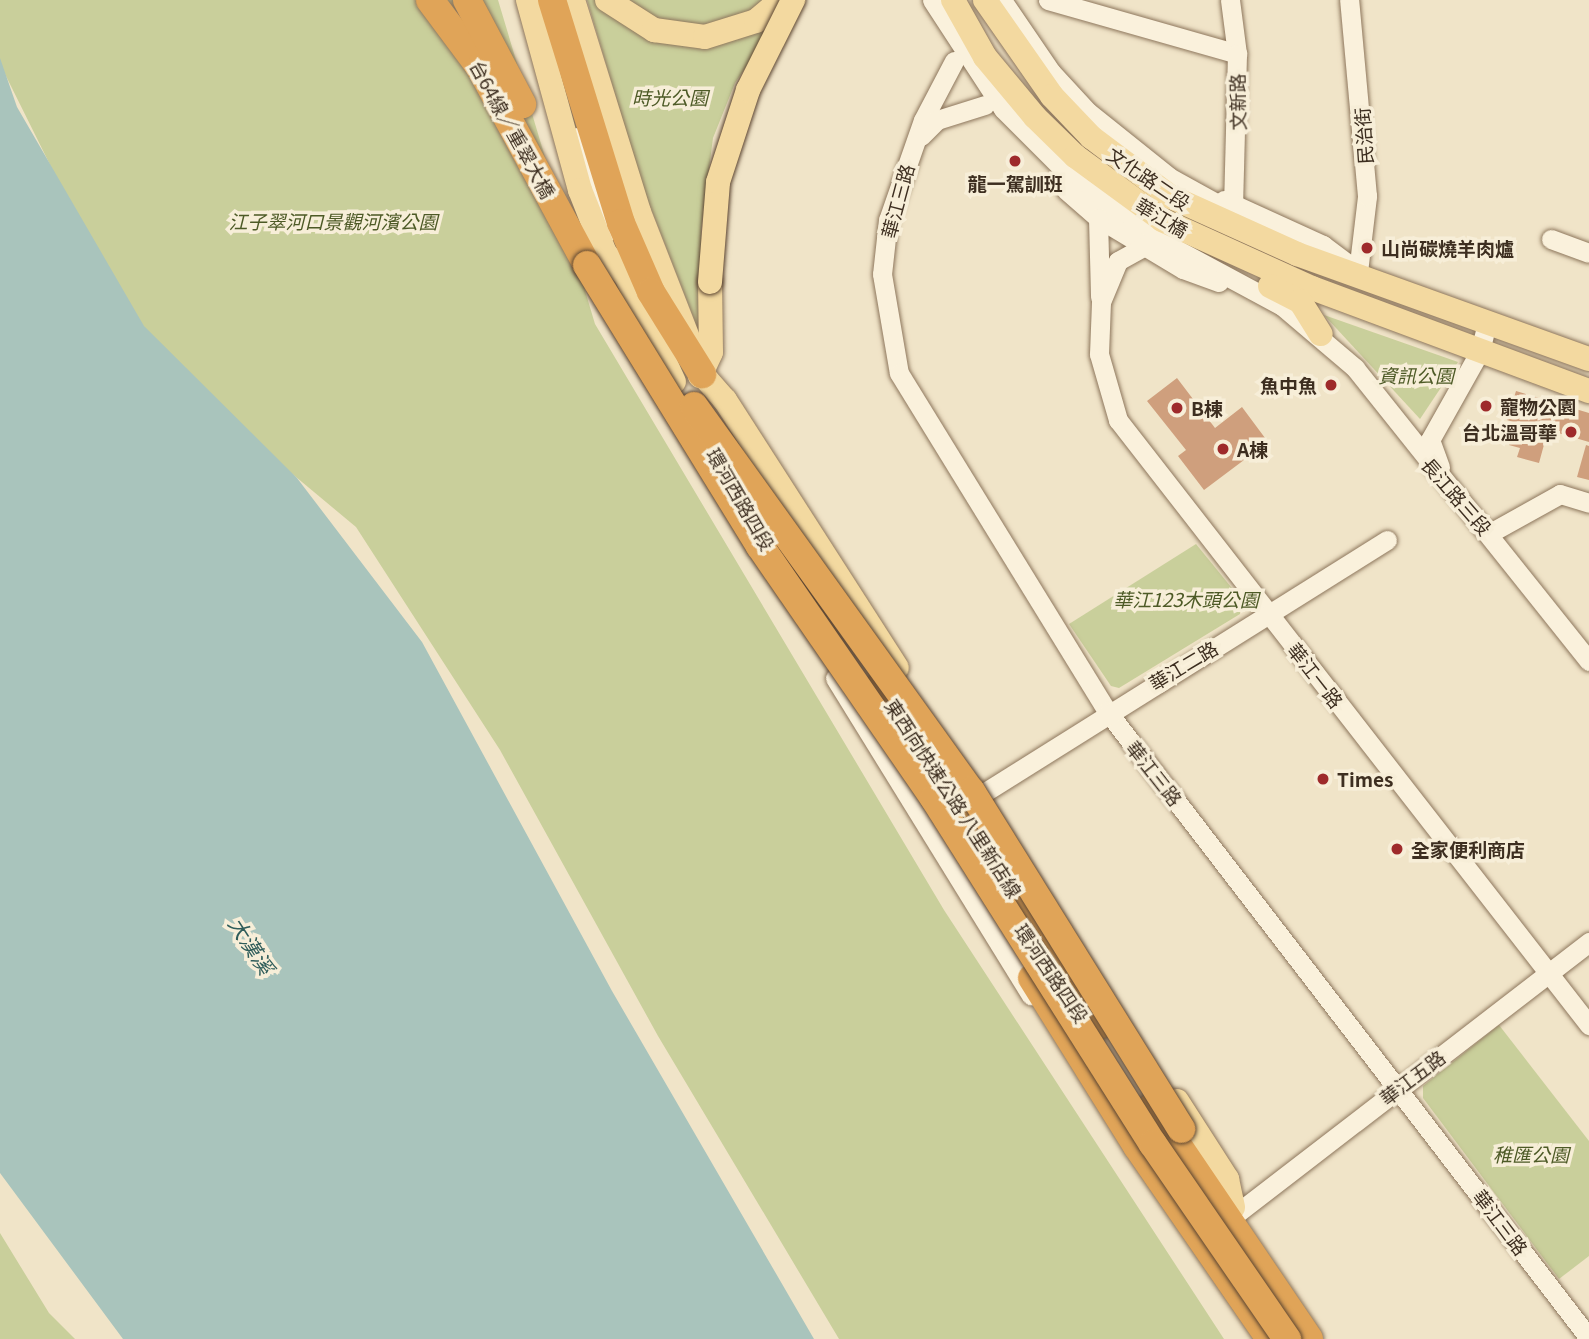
<!DOCTYPE html>
<meta charset="utf-8">
<style>
body{margin:0}
#map{position:relative;width:1589px;height:1339px;overflow:hidden;background:#f0e4c8;font-family:Georgia,"Noto Sans TC",serif}
div>[style]{position:absolute}
.green>*{inset:0;background:#c9cf9b}
.water>*{inset:0;background:#a9c4bc}
.building>*{inset:0;background:#cf9f7d}
.roads{filter:drop-shadow(0 0 2px #8d765c) drop-shadow(0 0 2px #8d765c)}
.minor>*{height:19px;margin:-9.5px;padding:0 9.5px;transform-origin:9.5px;border-radius:9.5px;background:#faf1dc}
.major>*{height:24px;margin:-12px;padding:0 12px;transform-origin:12px;border-radius:12px;background:#f3d9a0}
.highway>*{height:28px;margin:-14px;padding:0 14px;transform-origin:14px;border-radius:14px;background:#e0a458}
.bridges{filter:drop-shadow(0 0 2px #5b4430) drop-shadow(0 0 2px #5b4430)}
.major-bridge>*{height:24px;margin:-12px;padding:0 12px;transform-origin:12px;border-radius:12px;background:#f3d9a0}
.highway-bridge>*{height:28px;margin:-14px;padding:0 14px;transform-origin:14px;border-radius:14px;background:#e0a458}
.dots>*{width:19px;height:19px;translate:-50% -50%;box-sizing:border-box;border:4px solid #f7eed8;border-radius:50%}
span{translate:-50% -50%;white-space:nowrap;text-align:center;line-height:1.15;-webkit-text-stroke:7px #f7eed8;paint-order:stroke}
.park-label{font-size:19px;color:#4d5a26;font-style:italic}
.street-label{font-size:19px;color:#3d2e20}
.poi-label{font-size:19px;color:#3d2e20;font-weight:700}
.left{translate:0 -50%;text-align:left}
.right{translate:-100% -50%;text-align:right}
.water-label{font-size:21px;color:#2f5d5a;font-style:italic}
</style>
<div id="map">
<div class="green">
<div style="clip-path:polygon(0 0,498px 0,595px 324px,944px 910px,1224px 1339px,839px 1339px,658px 1036px,500px 750px,356px 527px,141px 348px,0 64px)"></div>
<div style="clip-path:polygon(587px 0,599px 0,663px 39px,790px 2px,735px 83px,713px 138px,701px 230px,700px 334px,643px 188px)"></div>
<div style="clip-path:polygon(613px 0,774px 0,764px 9px,684px 32px)"></div>
<div style="clip-path:polygon(1324px 315px,1458px 362px,1420px 419px)"></div>
<div style="clip-path:polygon(1196px 544px,1240px 598px,1240px 614px,1119px 688px,1111px 686px,1069px 624px)"></div>
<div style="clip-path:polygon(1499px 1025px,1589px 1141px,1589px 1256px,1559px 1279px,1423px 1098px,1423px 1086px)"></div>
<div style="clip-path:polygon(0 1233px,49px 1313px,75px 1339px,0 1339px)"></div>
</div>
<div class="water">
<div style="clip-path:polygon(0 58px,17px 107px,144px 326px,297px 478px,422px 642px,612px 991px,814px 1339px,123px 1339px,0 1173px)"></div>
</div>
<div class="building">
<div style="clip-path:polygon(1177px 378px,1215px 428px,1242px 407px,1268px 442px,1204px 490px,1178px 456px,1186px 450px,1147px 401px)"></div>
<div style="clip-path:polygon(1516px 391px,1589px 413px,1589px 442px,1548px 430px,1539px 463px,1517px 457px,1520px 448px,1509px 445px,1516px 423px,1507px 420px)"></div>
<div style="clip-path:polygon(1586px 445px,1589px 446px,1589px 480px,1577px 477px)"></div>
</div>
<div class="roads">
<div class="minor">
<div style="left:932px;top:0;width:130px;rotate:56.9deg"></div>
<div style="left:1003px;top:109px;width:106px;rotate:45deg"></div>
<div style="left:1078px;top:184px;width:90px;rotate:35.1deg"></div>
<div style="left:1152px;top:236px;width:148px;rotate:28.3deg"></div>
<div style="left:1282px;top:306px;width:96px;rotate:40.3deg"></div>
<div style="left:1355px;top:368px;width:375px;rotate:51.4deg"></div>
<div style="left:1002px;top:0;width:87px;rotate:55.8deg"></div>
<div style="left:1051px;top:72px;width:54px;rotate:47.2deg"></div>
<div style="left:1088px;top:112px;width:104px;rotate:38.7deg"></div>
<div style="left:1169px;top:177px;width:74px;rotate:29deg"></div>
<div style="left:1048px;top:0;width:197px;rotate:15.9deg"></div>
<div style="left:1230px;top:0;width:54px;rotate:82.6deg"></div>
<div style="left:1237px;top:54px;width:150px;rotate:91.5deg"></div>
<div style="left:954px;top:61px;width:67px;rotate:117.7deg"></div>
<div style="left:923px;top:120px;width:106px;rotate:109.3deg"></div>
<div style="left:888px;top:220px;width:54px;rotate:96.3deg"></div>
<div style="left:882px;top:274px;width:100px;rotate:80.3deg"></div>
<div style="left:899px;top:373px;width:397px;rotate:58.4deg"></div>
<div style="left:1107px;top:711px;width:791px;rotate:52.45deg"></div>
<div style="left:921px;top:136px;width:23px;rotate:-45deg"></div>
<div style="left:937px;top:120px;width:50px;rotate:-17.4deg"></div>
<div style="left:577px;top:137px;width:99px;rotate:71.7deg"></div>
<div style="left:1066px;top:190px;width:43px;rotate:41.2deg"></div>
<div style="left:1098px;top:218px;width:99px;rotate:31deg"></div>
<div style="left:1183px;top:269px;width:38px;rotate:20deg"></div>
<div style="left:1224px;top:200px;width:109px;rotate:24.4deg"></div>
<div style="left:1323px;top:245px;width:40px;rotate:37deg"></div>
<div style="left:1098px;top:218px;width:79px;rotate:88.5deg"></div>
<div style="left:1551px;top:239px;width:40px;rotate:20.2deg"></div>
<div style="left:1145px;top:246px;width:31px;rotate:151deg"></div>
<div style="left:1118px;top:261px;width:44px;rotate:112.5deg"></div>
<div style="left:1101px;top:302px;width:52px;rotate:92.2deg"></div>
<div style="left:1099px;top:354px;width:69px;rotate:73.9deg"></div>
<div style="left:1118px;top:420px;width:767px;rotate:52.1deg"></div>
<div style="left:1344px;top:264px;width:16px;rotate:30deg"></div>
<div style="left:1358px;top:272px;width:77px;rotate:-83.2deg"></div>
<div style="left:1367px;top:196px;width:197px;rotate:-95.2deg"></div>
<div style="left:1440px;top:467px;width:29px;rotate:-110deg"></div>
<div style="left:1430px;top:440px;width:102px;rotate:-60.7deg"></div>
<div style="left:1480px;top:351px;width:29px;rotate:-76deg"></div>
<div style="left:1490px;top:533px;width:80px;rotate:-29.1deg"></div>
<div style="left:1560px;top:494px;width:30px;rotate:17deg"></div>
<div style="left:835px;top:678px;width:373px;rotate:58.3deg"></div>
<div style="left:982px;top:794px;width:478px;rotate:-32.1deg"></div>
<div style="left:1236px;top:1214px;width:446px;rotate:-37.6deg"></div>
</div>
<div class="major">
<div style="left:528px;top:0;width:197px;rotate:74.7deg"></div>
<div style="left:580px;top:190px;width:68px;rotate:68.4deg"></div>
<div style="left:605px;top:253px;width:31px;rotate:48deg"></div>
<div style="left:626px;top:276px;width:116px;rotate:65.6deg"></div>
<div style="left:573px;top:0;width:222px;rotate:72.7deg"></div>
<div style="left:639px;top:212px;width:174px;rotate:68.7deg"></div>
<div style="left:702px;top:374px;width:35px;rotate:49deg"></div>
<div style="left:725px;top:400px;width:318px;rotate:57.3deg"></div>
<div style="left:607px;top:0;width:56px;rotate:32.6deg"></div>
<div style="left:654px;top:30px;width:51px;rotate:7.8deg"></div>
<div style="left:705px;top:37px;width:53px;rotate:-17.4deg"></div>
<div style="left:756px;top:21px;width:33px;rotate:-40deg"></div>
<div style="left:953px;top:0;width:65px;rotate:60.7deg"></div>
<div style="left:985px;top:57px;width:78px;rotate:50.2deg"></div>
<div style="left:1035px;top:117px;width:56px;rotate:44.3deg"></div>
<div style="left:1075px;top:156px;width:108px;rotate:36.3deg"></div>
<div style="left:1162px;top:220px;width:165px;rotate:24.4deg"></div>
<div style="left:1312px;top:288px;width:296px;rotate:20.4deg"></div>
<div style="left:985px;top:0;width:117px;rotate:55.1deg"></div>
<div style="left:1052px;top:96px;width:57px;rotate:46.4deg"></div>
<div style="left:1091px;top:137px;width:100px;rotate:36.9deg"></div>
<div style="left:1171px;top:197px;width:138px;rotate:24.3deg"></div>
<div style="left:1297px;top:254px;width:310px;rotate:19.8deg"></div>
<div style="left:1270px;top:286px;width:34px;rotate:27deg"></div>
<div style="left:1300px;top:301px;width:39px;rotate:58deg"></div>
<div style="left:700px;top:376px;width:26px;rotate:-65deg"></div>
<div style="left:711px;top:352px;width:70px;rotate:-90.8deg"></div>
<div style="left:1177px;top:1101px;width:93px;rotate:57.3deg"></div>
<div style="left:1227px;top:1179px;width:29px;rotate:78deg"></div>
</div>
<div class="highway">
<div style="left:430px;top:0;width:84px;rotate:53.3deg"></div>
<div style="left:480px;top:67px;width:225px;rotate:61.6deg"></div>
<div style="left:467px;top:0;width:118px;rotate:62.1deg"></div>
<div style="left:552px;top:0;width:233px;rotate:72.8deg"></div>
<div style="left:621px;top:223px;width:75px;rotate:66.5deg"></div>
<div style="left:651px;top:292px;width:97px;rotate:58.1deg"></div>
<div style="left:880px;top:687px;width:403px;rotate:56.9deg"></div>
<div style="left:1032px;top:978px;width:198px;rotate:58deg"></div>
<div style="left:1137px;top:1146px;width:234px;rotate:55.4deg"></div>
<div style="left:1152px;top:1107px;width:280px;rotate:55.9deg"></div>
</div>
</div>
<div class="bridges">
<div class="major-bridge">
<div style="left:710px;top:282px;width:100px;rotate:-85.4deg"></div>
<div style="left:718px;top:182px;width:97px;rotate:-71.9deg"></div>
<div style="left:748px;top:90px;width:101px;rotate:-63.4deg"></div>
</div>
<div class="highway-bridge">
<div style="left:587px;top:265px;width:330px;rotate:58.4deg"></div>
<div style="left:760px;top:546px;width:306px;rotate:55.4deg"></div>
<div style="left:934px;top:798px;width:409px;rotate:57.7deg"></div>
<div style="left:1153px;top:1144px;width:237px;rotate:55.5deg"></div>
<div style="left:694px;top:406px;width:474px;rotate:54.3deg"></div>
<div style="left:971px;top:791px;width:398px;rotate:58.1deg"></div>
</div>
</div>
<div class="dots">
<div style="left:1015px;top:161px;background:#9e2a2b"></div>
<div style="left:1367px;top:248px;background:#9e2a2b"></div>
<div style="left:1331px;top:385px;background:#9e2a2b"></div>
<div style="left:1486px;top:406px;background:#9e2a2b"></div>
<div style="left:1177px;top:408px;background:#9e2a2b"></div>
<div style="left:1571px;top:432px;background:#9e2a2b"></div>
<div style="left:1223px;top:449px;background:#9e2a2b"></div>
<div style="left:1323px;top:779px;background:#9e2a2b"></div>
<div style="left:1397px;top:849px;background:#9e2a2b"></div>
</div>
<div class="park-label">
<span style="left:670px;top:97px">時光公園</span>
<span style="left:333px;top:221px">江子翠河口景觀河濱公園</span>
<span style="left:1416px;top:375px">資訊公園</span>
<span style="left:1186px;top:599px">華江123木頭公園</span>
<span style="left:1531px;top:1154px">稚匯公園</span>
</div>
<div class="street-label">
<span style="left:1237px;top:102px;rotate:-91deg">文新路</span>
<span style="left:513px;top:129px;rotate:61deg">台64線／重翠大橋</span>
<span style="left:1363px;top:136px;rotate:-94deg">民治街</span>
<span style="left:1149px;top:178px;rotate:34deg">文化路二段</span>
<span style="left:897px;top:201px;rotate:-75deg">華江三路</span>
<span style="left:1162px;top:217px;rotate:31deg">華江橋</span>
<span style="left:1457px;top:496px;rotate:49deg">長江路三段</span>
<span style="left:741px;top:499px;rotate:60deg">環河西路四段</span>
<span style="left:1183px;top:665px;rotate:-31deg">華江二路</span>
<span style="left:1316px;top:675px;rotate:52deg">華江一路</span>
<span style="left:1155px;top:773px;rotate:52deg">華江三路</span>
<span style="left:954px;top:798px;rotate:57deg">東西向快速公路 八里新店線</span>
<span style="left:1052px;top:973px;rotate:56deg">環河西路四段</span>
<span style="left:1412px;top:1077px;rotate:-37deg">華江五路</span>
<span style="left:1501px;top:1222px;rotate:53deg">華江三路</span>
</div>
<div class="poi-label">
<span style="left:1015px;top:183px">龍一駕訓班</span>
<span class="left" style="left:1381px;top:248px">山尚碳燒羊肉爐</span>
<span class="right" style="left:1317px;top:385px">魚中魚</span>
<span class="left" style="left:1500px;top:406px">寵物公園</span>
<span class="left" style="left:1191px;top:408px">B棟</span>
<span class="right" style="left:1557px;top:432px">台北溫哥華</span>
<span class="left" style="left:1237px;top:449px">A棟</span>
<span class="left" style="left:1337px;top:779px">Times</span>
<span class="left" style="left:1411px;top:849px">全家便利商店</span>
</div>
<div class="water-label">
<span style="left:252px;top:945px;rotate:57deg">大漢溪</span>
</div>
</div>
